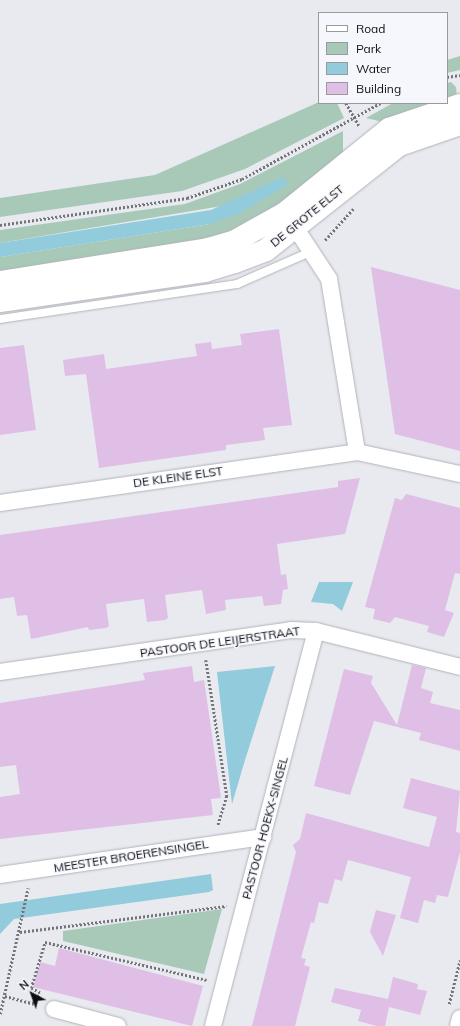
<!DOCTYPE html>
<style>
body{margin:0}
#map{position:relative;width:460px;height:1026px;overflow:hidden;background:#e8eaf0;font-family:Mulish,sans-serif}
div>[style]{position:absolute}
.green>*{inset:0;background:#a8c9b8}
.water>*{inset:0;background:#92cbdb}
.building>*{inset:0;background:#dfbfe6}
.path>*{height:2.5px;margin-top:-1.25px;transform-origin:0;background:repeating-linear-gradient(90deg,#737477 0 2px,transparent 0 4px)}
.roads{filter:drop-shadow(0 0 1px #b1b3b9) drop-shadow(0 0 1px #b1b3b9)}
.service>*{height:8px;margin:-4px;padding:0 4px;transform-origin:4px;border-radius:4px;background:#fff}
.minor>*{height:16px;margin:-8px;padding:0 8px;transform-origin:8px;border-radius:8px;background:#fff}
.secondary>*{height:22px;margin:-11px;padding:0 11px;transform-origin:11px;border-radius:11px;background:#fff}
span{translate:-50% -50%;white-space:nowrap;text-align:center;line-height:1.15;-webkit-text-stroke:3px #f6f7fd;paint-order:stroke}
.street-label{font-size:12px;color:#0e0e10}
.legend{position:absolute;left:318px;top:12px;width:130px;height:92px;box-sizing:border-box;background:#f6f7fd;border:1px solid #999a9e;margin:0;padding:5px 7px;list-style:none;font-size:12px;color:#0e0e10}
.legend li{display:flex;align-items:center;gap:8px;height:20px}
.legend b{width:20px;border:1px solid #999a9e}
.north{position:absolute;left:12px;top:974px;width:40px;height:40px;-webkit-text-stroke:3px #f6f7fd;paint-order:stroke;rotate:319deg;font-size:11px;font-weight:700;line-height:16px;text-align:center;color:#0e0e10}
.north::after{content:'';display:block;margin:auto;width:14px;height:18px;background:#0e0e10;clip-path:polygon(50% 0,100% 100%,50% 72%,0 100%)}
</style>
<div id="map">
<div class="green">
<div style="clip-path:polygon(460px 56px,460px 70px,447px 73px,447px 60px)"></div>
<div style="clip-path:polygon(451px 82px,456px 87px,457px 98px,447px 100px,447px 83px)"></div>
<div style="clip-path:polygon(319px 102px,337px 103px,344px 118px,245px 169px,182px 191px,0 217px,0 198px,155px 175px)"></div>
<div style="clip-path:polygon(393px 103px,434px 103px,383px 122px,366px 118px)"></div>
<div style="clip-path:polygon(343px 131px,343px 152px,281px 210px,238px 234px,0 275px,0 257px,210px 224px,222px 206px,0 243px,0 230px,185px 204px,240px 184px)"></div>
<div style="clip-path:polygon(222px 909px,204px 974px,63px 941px,63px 931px)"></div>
</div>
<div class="water">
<div style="clip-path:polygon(283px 177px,288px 182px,285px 186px,240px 213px,210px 224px,0 257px,0 243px,211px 210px)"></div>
<div style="clip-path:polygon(319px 582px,353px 582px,342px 611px,333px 604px,311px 602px)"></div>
<div style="clip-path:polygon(275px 666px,245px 760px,232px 804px,217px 672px)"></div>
<div style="clip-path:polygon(211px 874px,213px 890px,209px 892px,14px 919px,0 934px,0 904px)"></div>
</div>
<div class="building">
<div style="clip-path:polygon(371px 267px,460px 290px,460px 451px,395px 434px)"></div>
<div style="clip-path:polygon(279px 329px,292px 425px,263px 428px,265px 440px,226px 445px,226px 450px,99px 468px,86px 374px,65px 376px,63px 360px,104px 354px,106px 369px,197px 356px,195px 344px,211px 342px,212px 349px,242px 345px,240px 334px)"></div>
<div style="clip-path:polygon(24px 345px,36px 430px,0 435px,0 348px)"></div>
<div style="clip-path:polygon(360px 478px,345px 534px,277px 544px,281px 575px,286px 574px,288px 589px,283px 590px,281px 604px,264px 606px,262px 596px,225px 600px,226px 610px,206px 614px,202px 590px,165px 595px,168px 618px,165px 620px,147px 622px,144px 599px,106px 604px,109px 626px,106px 628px,89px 630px,88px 627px,31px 639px,27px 615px,17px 616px,14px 597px,0 599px,0 535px,338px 487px,338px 481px)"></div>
<div style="clip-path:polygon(406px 494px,460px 508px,460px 574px,455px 573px,445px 610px,454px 613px,444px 637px,427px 632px,429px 626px,395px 617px,390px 623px,373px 619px,375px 609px,365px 607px,395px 498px,402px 500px)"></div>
<div style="clip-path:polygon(412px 665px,426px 668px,421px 688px,433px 692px,430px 703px,460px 710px,460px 751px,419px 740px,421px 733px,374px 721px,350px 795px,314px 786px,344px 669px,373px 676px,371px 683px,397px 725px)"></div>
<div style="clip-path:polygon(192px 666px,194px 682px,204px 680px,209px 714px,221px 798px,211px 799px,213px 815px,0 839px,0 797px,20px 794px,16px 765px,0 767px,0 703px,145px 680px,143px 673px)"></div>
<div style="clip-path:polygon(411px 778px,460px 791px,456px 832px,460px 833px,460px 852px,448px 897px,437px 895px,435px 903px,424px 900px,418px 923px,400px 918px,411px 877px,348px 860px,342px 881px,335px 879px,328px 904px,319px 902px,314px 923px,311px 922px,301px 958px,306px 959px,304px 965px,310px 967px,295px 1026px,252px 1026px,296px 852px,293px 845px,300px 839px,306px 813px,429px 847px,437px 817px,403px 808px)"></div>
<div style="clip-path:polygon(376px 910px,396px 915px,383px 956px,370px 932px)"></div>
<div style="clip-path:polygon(59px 948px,203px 986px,192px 1026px,33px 987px,40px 962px,55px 966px)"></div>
<div style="clip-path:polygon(393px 977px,418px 984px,417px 989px,427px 991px,420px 1015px,389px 1007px,385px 1026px,377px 1026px,358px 1021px,361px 1010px,331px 1002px,335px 988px,388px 999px)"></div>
</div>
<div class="path">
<div style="left:447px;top:77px;width:13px;rotate:-9deg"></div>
<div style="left:346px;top:103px;width:28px;rotate:60deg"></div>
<div style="left:0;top:225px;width:189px;rotate:-8.2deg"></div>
<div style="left:187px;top:198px;width:58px;rotate:-19.1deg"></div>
<div style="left:242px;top:179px;width:158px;rotate:-28.8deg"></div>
<div style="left:325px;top:240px;width:42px;rotate:-47.9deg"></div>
<div style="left:206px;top:660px;width:138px;rotate:81.2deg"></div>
<div style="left:227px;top:796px;width:31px;rotate:107deg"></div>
<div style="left:20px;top:932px;width:208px;rotate:-7.2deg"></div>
<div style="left:5px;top:996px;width:30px;rotate:15deg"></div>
<div style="left:33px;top:1003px;width:12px;rotate:-55deg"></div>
<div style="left:40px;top:993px;width:10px;rotate:-151deg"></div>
<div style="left:31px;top:988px;width:48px;rotate:-73.1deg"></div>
<div style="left:45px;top:942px;width:166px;rotate:13.2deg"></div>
<div style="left:449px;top:1004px;width:45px;rotate:-76deg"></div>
<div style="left:0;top:1014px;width:129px;rotate:-77.5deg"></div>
</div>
<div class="roads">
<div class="service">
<div style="left:0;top:319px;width:240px;rotate:-8.4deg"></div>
<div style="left:237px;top:284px;width:82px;rotate:-23.7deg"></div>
</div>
<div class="minor">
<div style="left:289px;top:218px;width:73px;rotate:56.7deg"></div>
<div style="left:329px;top:279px;width:175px;rotate:80.8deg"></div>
<div style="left:0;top:503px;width:361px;rotate:-8.1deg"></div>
<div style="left:357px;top:452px;width:105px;rotate:12.1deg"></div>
<div style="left:0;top:672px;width:294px;rotate:-8.2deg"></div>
<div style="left:291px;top:630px;width:25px;rotate:2deg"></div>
<div style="left:316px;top:631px;width:148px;rotate:14deg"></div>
<div style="left:0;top:875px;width:266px;rotate:-8.2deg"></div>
<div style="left:54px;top:1009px;width:66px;rotate:14.9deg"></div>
<div style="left:213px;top:1026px;width:408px;rotate:-75.4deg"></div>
<div style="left:458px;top:1026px;width:8px;rotate:-76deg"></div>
</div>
<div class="secondary">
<div style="left:0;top:282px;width:211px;rotate:-9deg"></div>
<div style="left:208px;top:249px;width:26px;rotate:-16deg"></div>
<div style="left:233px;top:242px;width:60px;rotate:-29.1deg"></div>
<div style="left:285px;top:213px;width:134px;rotate:-38.9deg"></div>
<div style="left:389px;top:129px;width:75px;rotate:-18.7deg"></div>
<div style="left:0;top:301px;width:207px;rotate:-8.3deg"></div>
<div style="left:205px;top:271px;width:31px;rotate:-17deg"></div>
<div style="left:235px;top:262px;width:33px;rotate:-21deg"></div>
<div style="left:266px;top:250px;width:169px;rotate:-38.3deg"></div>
<div style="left:399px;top:145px;width:65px;rotate:-19deg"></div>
</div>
</div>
<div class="street-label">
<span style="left:307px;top:216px;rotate:-39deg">DE GROTE ELST</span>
<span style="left:178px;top:477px;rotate:-8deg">DE KLEINE ELST</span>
<span style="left:220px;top:642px;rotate:-8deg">PASTOOR DE LEIJERSTRAAT</span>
<span style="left:265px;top:828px;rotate:-75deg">PASTOOR HOEKX-SINGEL</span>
<span style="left:131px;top:856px;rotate:-9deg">MEESTER BROERENSINGEL</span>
</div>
<ul class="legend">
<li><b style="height:5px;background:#fff"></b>Road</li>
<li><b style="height:11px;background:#a8c9b8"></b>Park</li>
<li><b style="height:11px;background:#92cbdb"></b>Water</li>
<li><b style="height:11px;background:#dfbfe6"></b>Building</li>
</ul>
<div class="north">N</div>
</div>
